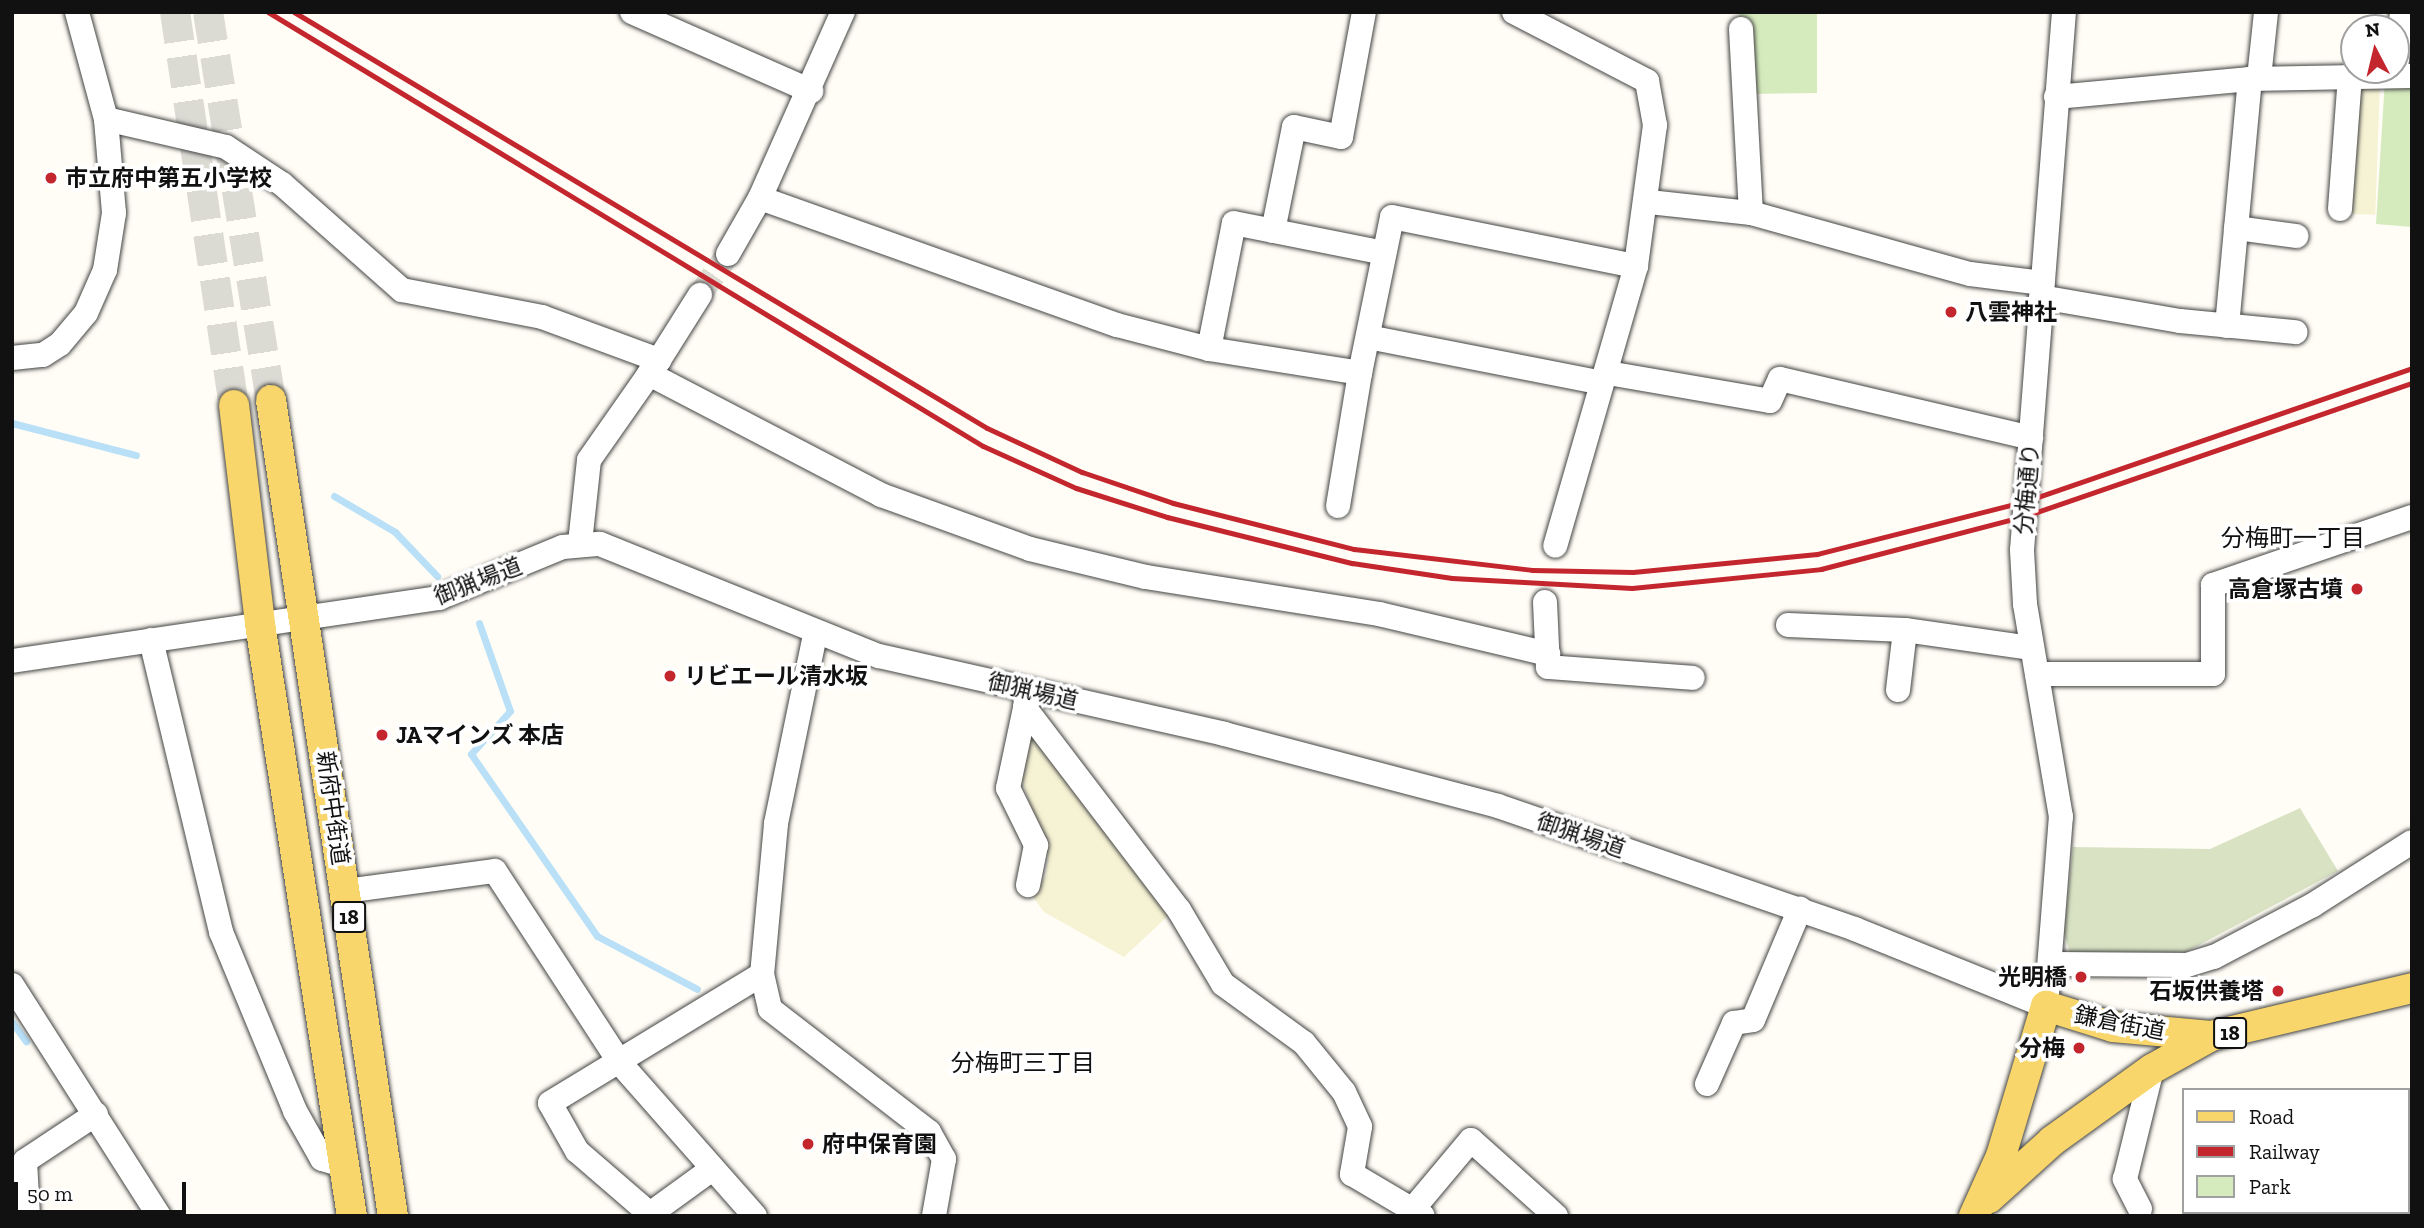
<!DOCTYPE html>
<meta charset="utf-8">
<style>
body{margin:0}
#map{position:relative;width:2424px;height:1228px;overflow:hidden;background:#fffdf5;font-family:"Zilla Slab","Noto Sans JP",serif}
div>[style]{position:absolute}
.farmland>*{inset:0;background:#f6f3d4;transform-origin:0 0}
.green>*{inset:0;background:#d5ebbd}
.cemetery>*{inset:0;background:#d9e3c4}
.stream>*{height:7px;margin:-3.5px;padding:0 3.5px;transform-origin:3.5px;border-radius:3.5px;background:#b9e0f7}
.minor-tunnel>*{height:24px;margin-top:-12px;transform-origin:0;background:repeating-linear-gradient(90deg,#dbdad3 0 24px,transparent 0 36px)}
.major-tunnel>*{height:30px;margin-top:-15px;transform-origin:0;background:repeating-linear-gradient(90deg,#dbdad3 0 30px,transparent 0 45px)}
.roads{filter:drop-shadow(0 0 2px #444) drop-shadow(0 0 2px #444)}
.minor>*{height:24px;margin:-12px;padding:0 12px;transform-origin:12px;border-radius:12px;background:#fff}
.major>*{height:30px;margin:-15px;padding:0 15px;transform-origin:15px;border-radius:15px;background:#f9d66b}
.rail>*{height:5px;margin:-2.5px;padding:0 2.5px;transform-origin:2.5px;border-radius:2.5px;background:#c4262e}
.dots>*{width:19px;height:19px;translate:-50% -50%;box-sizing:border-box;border:4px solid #fff;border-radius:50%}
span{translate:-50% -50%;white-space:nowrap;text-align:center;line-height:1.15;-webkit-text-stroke:7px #fff;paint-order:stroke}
.shield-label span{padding:2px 5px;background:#fff;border:2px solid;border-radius:5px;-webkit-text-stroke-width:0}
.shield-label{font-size:21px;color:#111;font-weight:700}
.poi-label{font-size:23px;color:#111;font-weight:700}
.left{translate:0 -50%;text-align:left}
.right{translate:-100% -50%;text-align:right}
.street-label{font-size:23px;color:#111}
.neighbourhood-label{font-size:24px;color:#111}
.frame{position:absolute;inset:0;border:14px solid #111;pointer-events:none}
.legend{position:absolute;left:2182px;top:1088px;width:228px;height:126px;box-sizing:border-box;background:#fff;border:2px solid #a0a0a0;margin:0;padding:9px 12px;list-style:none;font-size:21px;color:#111}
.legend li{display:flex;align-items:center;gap:14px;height:35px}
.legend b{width:35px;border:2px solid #a0a0a0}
.north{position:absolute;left:2340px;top:14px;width:70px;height:70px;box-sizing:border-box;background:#fff;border:2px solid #a0a0a0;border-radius:50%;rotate:353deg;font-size:19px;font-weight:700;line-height:28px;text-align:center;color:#111}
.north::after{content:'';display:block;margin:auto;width:24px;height:32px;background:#c4262e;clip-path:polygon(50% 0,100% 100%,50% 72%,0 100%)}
.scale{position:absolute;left:14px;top:1182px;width:172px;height:32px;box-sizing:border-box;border:4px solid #111;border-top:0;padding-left:9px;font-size:21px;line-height:24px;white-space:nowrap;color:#111;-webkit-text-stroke:5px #fff;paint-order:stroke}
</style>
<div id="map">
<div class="farmland">
<div style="left:2357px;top:79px;width:23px;height:135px;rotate:2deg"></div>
<div style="clip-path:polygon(1038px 735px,1168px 916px,1124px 957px,1044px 912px,1032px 896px,1046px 876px,1048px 856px,1021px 778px,1026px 738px)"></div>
</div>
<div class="green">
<div style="clip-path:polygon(1739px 12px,1817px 12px,1817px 93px,1751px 94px)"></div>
<div style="clip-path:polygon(2385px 80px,2412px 81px,2412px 227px,2376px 224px)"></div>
</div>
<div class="cemetery">
<div style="clip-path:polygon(2300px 808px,2338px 871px,2186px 952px,2070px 953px,2064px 933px,2073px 847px,2210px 849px)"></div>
</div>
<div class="stream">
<div style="left:12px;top:423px;width:128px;rotate:14.5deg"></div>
<div style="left:334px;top:496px;width:71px;rotate:30.5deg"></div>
<div style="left:395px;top:532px;width:61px;rotate:46.3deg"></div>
<div style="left:479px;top:623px;width:93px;rotate:70.6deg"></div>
<div style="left:510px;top:711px;width:58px;rotate:132.2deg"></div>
<div style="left:471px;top:754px;width:221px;rotate:55.3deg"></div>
<div style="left:597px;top:936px;width:113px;rotate:27.9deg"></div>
<div style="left:12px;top:1022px;width:24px;rotate:54deg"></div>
</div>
<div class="minor-tunnel">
<div style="left:700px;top:295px;width:50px;rotate:-55.7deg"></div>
</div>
<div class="major-tunnel">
<div style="left:175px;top:12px;width:397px;rotate:81.5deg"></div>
<div style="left:208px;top:12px;width:393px;rotate:80.8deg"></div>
</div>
<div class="roads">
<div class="minor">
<div style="left:632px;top:12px;width:196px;rotate:23.8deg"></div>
<div style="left:1514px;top:12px;width:150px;rotate:27.4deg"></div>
<div style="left:1647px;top:81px;width:45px;rotate:79.7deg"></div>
<div style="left:1655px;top:125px;width:142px;rotate:97.7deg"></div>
<div style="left:1636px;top:266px;width:291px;rotate:106.1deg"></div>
<div style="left:1741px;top:29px;width:184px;rotate:86.9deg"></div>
<div style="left:2396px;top:69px;width:57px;rotate:-84deg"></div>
<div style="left:2259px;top:78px;width:66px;rotate:-83.9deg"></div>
<div style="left:2056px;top:97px;width:195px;rotate:-5.3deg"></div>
<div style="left:2250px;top:79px;width:162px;rotate:-1.1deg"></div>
<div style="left:106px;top:119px;width:123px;rotate:13.1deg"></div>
<div style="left:226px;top:147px;width:67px;rotate:33.5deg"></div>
<div style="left:282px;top:184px;width:160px;rotate:41.5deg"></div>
<div style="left:402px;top:290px;width:143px;rotate:10.9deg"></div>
<div style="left:542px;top:317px;width:125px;rotate:20.2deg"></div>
<div style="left:659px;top:360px;width:122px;rotate:125deg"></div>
<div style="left:589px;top:460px;width:83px;rotate:96.2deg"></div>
<div style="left:760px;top:198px;width:379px;rotate:19.6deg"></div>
<div style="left:1117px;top:325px;width:95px;rotate:14.6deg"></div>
<div style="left:1209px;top:349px;width:153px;rotate:9deg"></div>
<div style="left:1360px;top:373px;width:159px;rotate:-78.4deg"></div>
<div style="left:1392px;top:217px;width:249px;rotate:11.4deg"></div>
<div style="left:1649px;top:202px;width:103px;rotate:6.2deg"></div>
<div style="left:1751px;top:213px;width:227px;rotate:15.6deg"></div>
<div style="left:1970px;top:274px;width:73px;rotate:7.1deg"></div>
<div style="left:2340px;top:209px;width:134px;rotate:-85.7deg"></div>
<div style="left:2236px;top:228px;width:61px;rotate:7.6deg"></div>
<div style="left:1273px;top:231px;width:106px;rotate:-78.6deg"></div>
<div style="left:1294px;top:127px;width:48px;rotate:12deg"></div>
<div style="left:1341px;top:137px;width:127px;rotate:-79.6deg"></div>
<div style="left:728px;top:254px;width:64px;rotate:-60.3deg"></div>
<div style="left:760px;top:198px;width:204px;rotate:-66deg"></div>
<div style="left:2041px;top:297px;width:141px;rotate:9.8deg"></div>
<div style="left:2180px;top:321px;width:116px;rotate:5.5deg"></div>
<div style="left:2227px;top:326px;width:248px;rotate:-84.7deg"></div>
<div style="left:1368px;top:337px;width:238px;rotate:11.1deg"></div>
<div style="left:1209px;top:349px;width:128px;rotate:-78.8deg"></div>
<div style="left:1234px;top:223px;width:153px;rotate:11.3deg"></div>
<div style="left:12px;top:358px;width:31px;rotate:-6deg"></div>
<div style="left:43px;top:355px;width:20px;rotate:-33deg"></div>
<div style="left:60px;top:344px;width:40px;rotate:-50deg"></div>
<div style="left:86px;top:313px;width:47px;rotate:-66.2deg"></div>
<div style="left:105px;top:270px;width:58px;rotate:-81deg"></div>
<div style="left:114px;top:213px;width:94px;rotate:-94.9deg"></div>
<div style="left:106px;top:119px;width:111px;rotate:-105.2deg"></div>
<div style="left:659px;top:360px;width:77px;rotate:-57.8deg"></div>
<div style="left:1608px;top:373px;width:164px;rotate:9.8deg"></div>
<div style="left:1770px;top:401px;width:24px;rotate:-66deg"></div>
<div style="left:1780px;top:379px;width:258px;rotate:13.2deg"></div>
<div style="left:649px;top:374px;width:262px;rotate:27.5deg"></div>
<div style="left:881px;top:495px;width:158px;rotate:19.9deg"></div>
<div style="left:1030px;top:549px;width:119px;rotate:13.6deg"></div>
<div style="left:1146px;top:577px;width:236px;rotate:9deg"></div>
<div style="left:1379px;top:614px;width:174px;rotate:13.3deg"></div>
<div style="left:1338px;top:506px;width:135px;rotate:-80.6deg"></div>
<div style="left:1545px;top:602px;width:65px;rotate:87.4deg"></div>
<div style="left:1548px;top:667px;width:145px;rotate:4.3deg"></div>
<div style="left:1788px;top:625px;width:117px;rotate:2.4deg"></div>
<div style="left:1905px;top:630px;width:128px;rotate:8.1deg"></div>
<div style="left:815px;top:635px;width:193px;rotate:101.7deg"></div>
<div style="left:776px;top:824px;width:151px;rotate:95.3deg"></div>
<div style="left:762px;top:974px;width:36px;rotate:77deg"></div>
<div style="left:770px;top:1009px;width:201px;rotate:37.7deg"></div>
<div style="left:929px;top:1132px;width:31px;rotate:61deg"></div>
<div style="left:944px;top:1159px;width:58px;rotate:100deg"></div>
<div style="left:151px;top:640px;width:300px;rotate:76.5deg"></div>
<div style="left:221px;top:932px;width:194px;rotate:67.5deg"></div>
<div style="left:295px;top:1111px;width:55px;rotate:60.6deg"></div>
<div style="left:322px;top:1159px;width:25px;rotate:16deg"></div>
<div style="left:12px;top:661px;width:432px;rotate:-8.4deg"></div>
<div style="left:439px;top:598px;width:134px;rotate:-22.4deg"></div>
<div style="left:563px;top:547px;width:37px;rotate:-5deg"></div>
<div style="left:600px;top:544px;width:301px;rotate:21.9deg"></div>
<div style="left:879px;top:656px;width:354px;rotate:12.7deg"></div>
<div style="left:1224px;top:734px;width:283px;rotate:14.7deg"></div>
<div style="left:1498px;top:806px;width:378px;rotate:19deg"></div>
<div style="left:1855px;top:929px;width:206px;rotate:22deg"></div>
<div style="left:2046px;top:1006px;width:190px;rotate:-85.5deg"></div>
<div style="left:2061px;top:817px;width:216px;rotate:-99.6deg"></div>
<div style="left:2025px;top:604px;width:54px;rotate:-93.2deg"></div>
<div style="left:2022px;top:550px;width:540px;rotate:-85.54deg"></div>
<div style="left:2037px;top:674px;width:176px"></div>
<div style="left:2213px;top:674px;width:89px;rotate:-90deg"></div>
<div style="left:2213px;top:585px;width:210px;rotate:-18.9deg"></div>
<div style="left:1027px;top:689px;width:19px;rotate:96deg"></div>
<div style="left:1025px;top:708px;width:254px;rotate:52.7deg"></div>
<div style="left:1179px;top:910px;width:86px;rotate:59.3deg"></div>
<div style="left:1223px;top:984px;width:100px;rotate:36.1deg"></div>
<div style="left:1304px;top:1043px;width:63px;rotate:50.8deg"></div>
<div style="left:1344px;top:1092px;width:38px;rotate:65deg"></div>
<div style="left:1360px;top:1127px;width:48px;rotate:99.7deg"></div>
<div style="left:1352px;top:1174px;width:82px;rotate:30.6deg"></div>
<div style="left:1898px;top:690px;width:60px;rotate:-83.3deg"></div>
<div style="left:1025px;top:708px;width:82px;rotate:102deg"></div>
<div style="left:1008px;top:788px;width:64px;rotate:63.8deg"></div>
<div style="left:1036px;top:845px;width:41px;rotate:101.3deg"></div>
<div style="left:345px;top:891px;width:151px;rotate:-7.6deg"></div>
<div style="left:495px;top:871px;width:229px;rotate:56.9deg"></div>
<div style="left:620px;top:1063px;width:204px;rotate:48.6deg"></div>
<div style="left:2054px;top:964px;width:133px;rotate:0.4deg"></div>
<div style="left:2187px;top:965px;width:28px;rotate:-17deg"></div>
<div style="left:2214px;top:957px;width:112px;rotate:-27.7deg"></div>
<div style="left:2313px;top:905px;width:117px;rotate:-32.5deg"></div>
<div style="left:12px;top:985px;width:274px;rotate:57.5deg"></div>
<div style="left:1707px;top:1084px;width:67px;rotate:-66.1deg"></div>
<div style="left:1734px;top:1023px;width:19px;rotate:-9deg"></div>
<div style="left:1753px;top:1020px;width:121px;rotate:-67.1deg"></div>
<div style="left:712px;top:1169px;width:77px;rotate:144deg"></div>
<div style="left:650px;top:1214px;width:96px;rotate:-139.2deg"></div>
<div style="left:577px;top:1151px;width:55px;rotate:-119.4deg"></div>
<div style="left:550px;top:1103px;width:248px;rotate:-31.3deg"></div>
<div style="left:1413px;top:1209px;width:90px;rotate:-50deg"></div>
<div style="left:1471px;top:1140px;width:114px;rotate:41.8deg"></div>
<div style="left:2140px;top:1209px;width:34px;rotate:-117deg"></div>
<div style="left:2125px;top:1179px;width:113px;rotate:-76.2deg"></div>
<div style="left:28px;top:1216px;width:55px;rotate:-93.1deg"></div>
<div style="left:25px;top:1161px;width:85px;rotate:-33.5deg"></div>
</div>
<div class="major">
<div style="left:271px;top:400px;width:825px;rotate:81.5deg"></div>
<div style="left:234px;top:405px;width:221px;rotate:83.2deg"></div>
<div style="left:260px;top:624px;width:599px;rotate:81.17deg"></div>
<div style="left:1989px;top:1198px;width:85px;rotate:-42.1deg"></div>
<div style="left:2052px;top:1141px;width:123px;rotate:-35.8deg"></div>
<div style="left:2152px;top:1069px;width:68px;rotate:-29.2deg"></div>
<div style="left:1974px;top:1216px;width:66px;rotate:-65.8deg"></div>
<div style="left:2001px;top:1156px;width:157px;rotate:-73.3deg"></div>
<div style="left:2046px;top:1006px;width:70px;rotate:17.4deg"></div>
<div style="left:2113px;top:1027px;width:98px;rotate:5.2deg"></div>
<div style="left:2211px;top:1036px;width:207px;rotate:-13.4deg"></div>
</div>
</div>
<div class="rail">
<div style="left:268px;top:12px;width:836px;rotate:31.26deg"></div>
<div style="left:983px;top:446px;width:102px;rotate:24.3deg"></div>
<div style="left:1076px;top:488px;width:96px;rotate:17.7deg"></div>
<div style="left:1167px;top:517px;width:191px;rotate:14deg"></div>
<div style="left:1352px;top:563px;width:101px;rotate:8.5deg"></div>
<div style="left:1452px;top:578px;width:180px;rotate:3.2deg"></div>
<div style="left:1632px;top:588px;width:190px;rotate:-5.7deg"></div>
<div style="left:1821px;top:569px;width:211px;rotate:-14.6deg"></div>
<div style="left:2025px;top:516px;width:409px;rotate:-19deg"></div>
<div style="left:294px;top:12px;width:808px;rotate:30.98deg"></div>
<div style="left:987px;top:428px;width:105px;rotate:24.9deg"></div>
<div style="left:1082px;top:472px;width:96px;rotate:18.8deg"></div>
<div style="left:1173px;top:503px;width:187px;rotate:14.3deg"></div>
<div style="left:1354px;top:549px;width:179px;rotate:6.7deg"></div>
<div style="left:1532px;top:570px;width:101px;rotate:1.1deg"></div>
<div style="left:1633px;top:572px;width:185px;rotate:-5.6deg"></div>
<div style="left:1817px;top:554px;width:216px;rotate:-14.2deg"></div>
<div style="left:2026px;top:501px;width:408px;rotate:-19deg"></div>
</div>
<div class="dots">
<div style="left:51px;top:178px;background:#c4262e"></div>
<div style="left:1951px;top:312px;background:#c4262e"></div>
<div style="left:2357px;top:589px;background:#c4262e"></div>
<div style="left:670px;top:676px;background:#c4262e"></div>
<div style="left:382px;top:735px;background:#c4262e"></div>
<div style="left:2081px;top:977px;background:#c4262e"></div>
<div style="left:2278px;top:991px;background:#c4262e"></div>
<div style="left:2079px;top:1048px;background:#c4262e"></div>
<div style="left:808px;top:1144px;background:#c4262e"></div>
</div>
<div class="shield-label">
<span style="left:349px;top:917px">18</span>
<span style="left:2230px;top:1033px">18</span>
</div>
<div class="poi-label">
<span class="left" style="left:65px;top:178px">市立府中第五小学校</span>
<span class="left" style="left:1965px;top:312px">八雲神社</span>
<span class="right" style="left:2343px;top:589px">高倉塚古墳</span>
<span class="left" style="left:684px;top:676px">リビエール清水坂</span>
<span class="left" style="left:396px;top:735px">JAマインズ 本店</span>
<span class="right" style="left:2067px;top:977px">光明橋</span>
<span class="right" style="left:2264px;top:991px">石坂供養塔</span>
<span class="right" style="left:2065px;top:1048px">分梅</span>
<span class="left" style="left:822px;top:1144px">府中保育園</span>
</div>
<div class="street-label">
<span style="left:2027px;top:489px;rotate:-85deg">分梅通り</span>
<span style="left:478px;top:581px;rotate:-21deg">御猟場道</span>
<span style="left:1033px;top:691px;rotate:13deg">御猟場道</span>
<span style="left:333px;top:808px;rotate:82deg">新府中街道</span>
<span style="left:1581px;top:835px;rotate:19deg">御猟場道</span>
<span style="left:2120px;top:1023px;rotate:11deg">鎌倉街道</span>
</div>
<div class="neighbourhood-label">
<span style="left:2293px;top:538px">分梅町一丁目</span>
<span style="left:1023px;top:1063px">分梅町三丁目</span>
</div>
<div class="frame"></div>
<ul class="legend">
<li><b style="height:9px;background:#f9d66b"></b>Road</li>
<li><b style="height:9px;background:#c4262e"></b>Railway</li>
<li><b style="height:19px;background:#d5ebbd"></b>Park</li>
</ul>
<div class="north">N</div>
<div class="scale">50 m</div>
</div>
